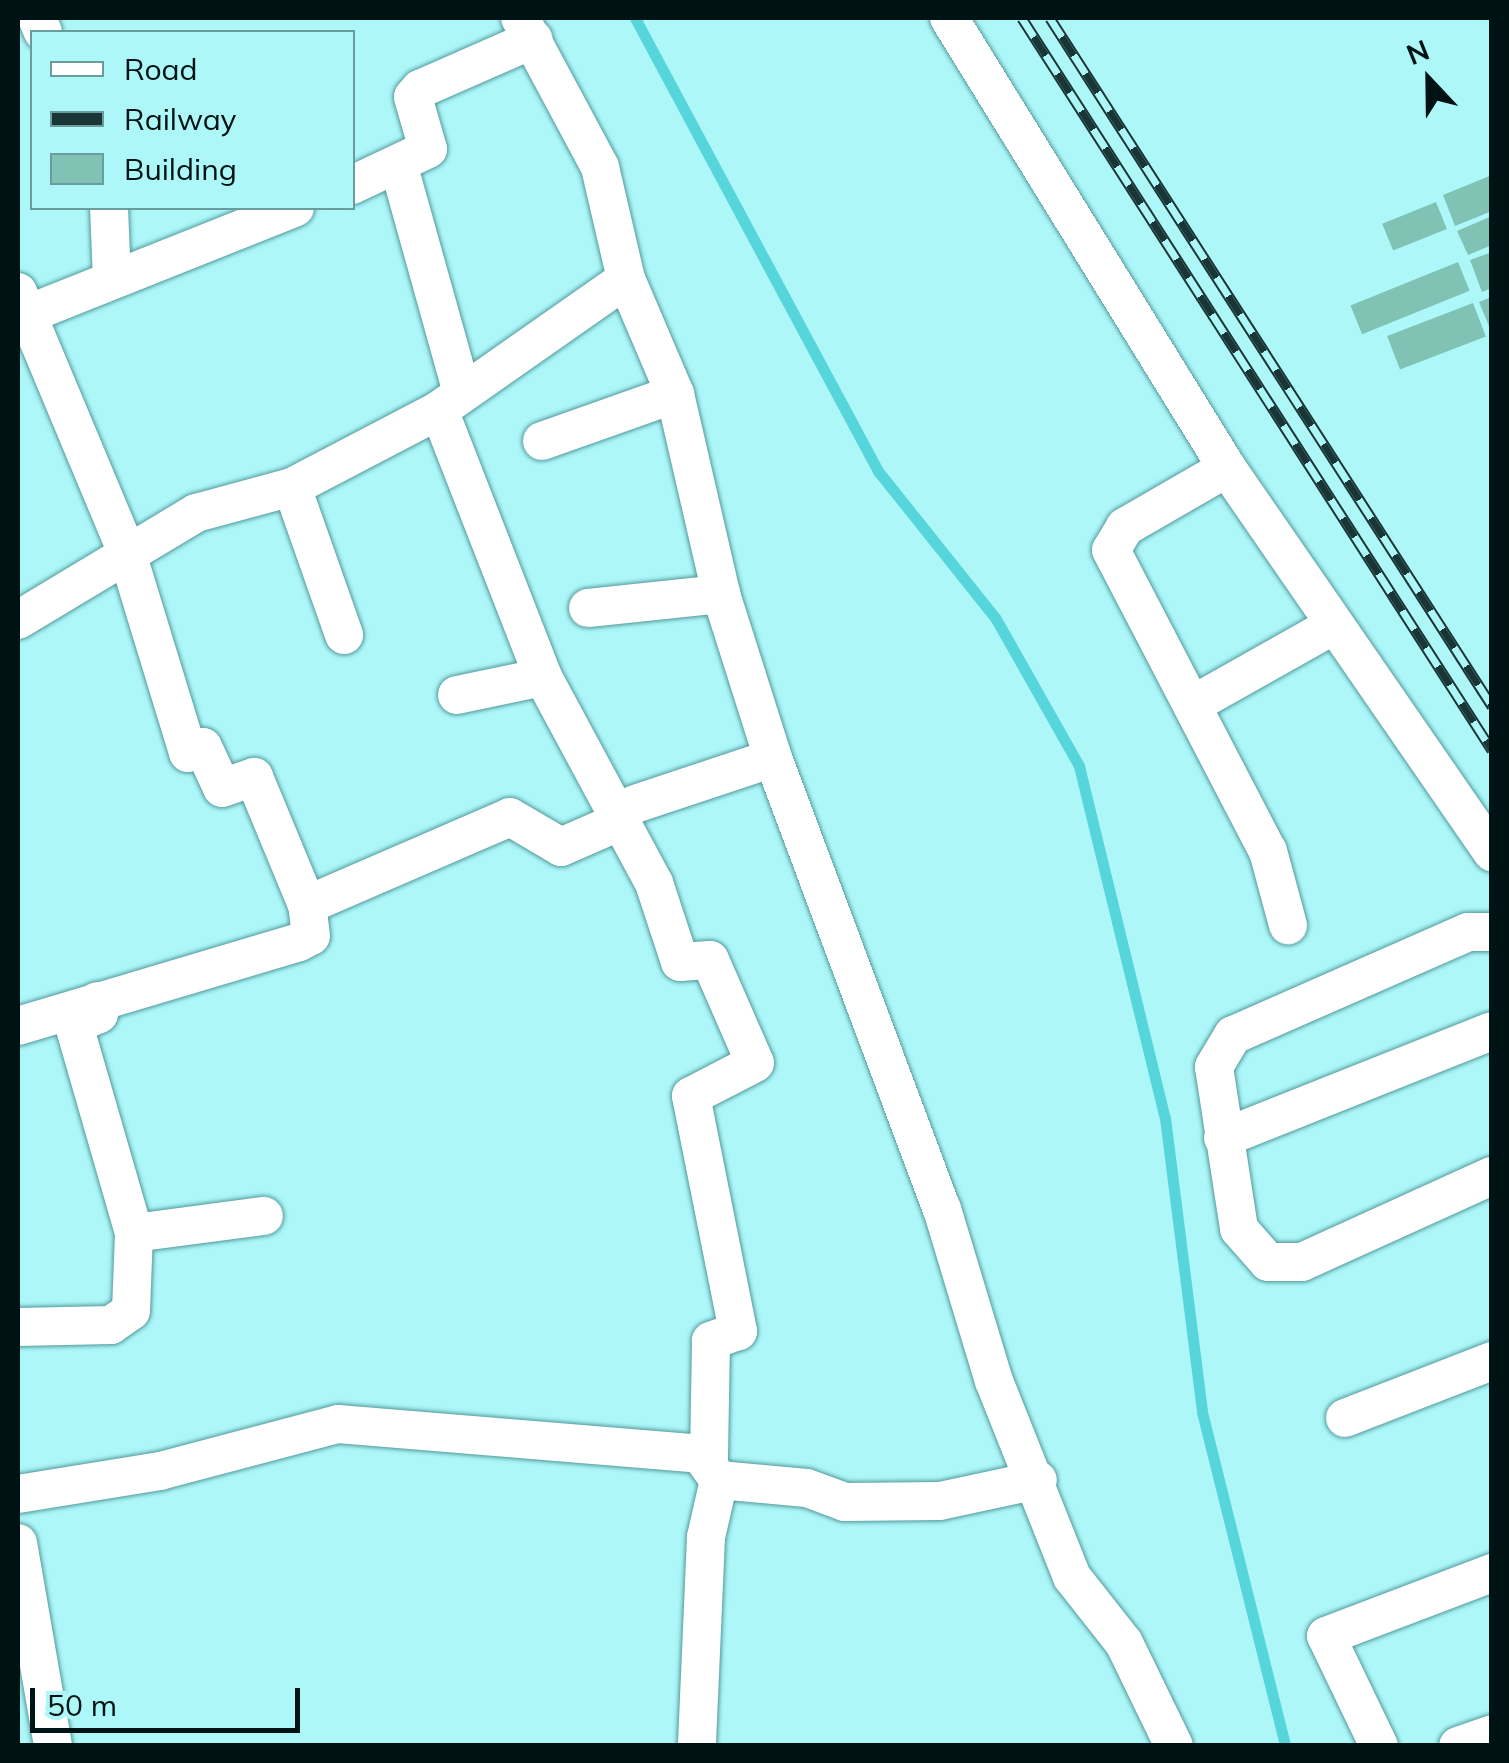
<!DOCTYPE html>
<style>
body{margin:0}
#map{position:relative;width:1509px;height:1763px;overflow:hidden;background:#adf7f9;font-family:Mulish,sans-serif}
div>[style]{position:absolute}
.stream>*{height:11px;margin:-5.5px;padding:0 5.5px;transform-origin:5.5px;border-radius:5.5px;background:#56d5da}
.building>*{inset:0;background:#80c3b4;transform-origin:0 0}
.roads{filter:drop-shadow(0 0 2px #52999c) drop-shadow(0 0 2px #52999c)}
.street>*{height:38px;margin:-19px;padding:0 19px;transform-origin:19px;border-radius:19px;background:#fff}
.rail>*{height:11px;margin-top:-5.5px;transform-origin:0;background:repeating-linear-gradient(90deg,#adf7f9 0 22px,#1a3536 0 44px);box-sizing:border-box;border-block:2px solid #1a3536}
span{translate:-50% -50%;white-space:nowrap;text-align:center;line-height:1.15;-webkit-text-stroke:9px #adf7f9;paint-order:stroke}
.frame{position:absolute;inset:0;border:20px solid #001314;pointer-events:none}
.legend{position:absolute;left:30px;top:30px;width:325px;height:180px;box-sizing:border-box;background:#adf7f9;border:2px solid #689c9d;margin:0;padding:12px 18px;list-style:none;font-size:30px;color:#001314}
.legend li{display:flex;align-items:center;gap:20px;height:50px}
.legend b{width:50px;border:2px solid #689c9d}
.north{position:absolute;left:1379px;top:30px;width:100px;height:100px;-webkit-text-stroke:8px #adf7f9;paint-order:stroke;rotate:338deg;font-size:28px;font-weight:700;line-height:40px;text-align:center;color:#001314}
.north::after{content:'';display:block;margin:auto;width:35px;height:45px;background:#001314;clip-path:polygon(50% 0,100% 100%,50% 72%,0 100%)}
.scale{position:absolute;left:30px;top:1688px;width:270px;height:45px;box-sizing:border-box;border:5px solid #001314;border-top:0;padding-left:12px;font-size:30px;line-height:35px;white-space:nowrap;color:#001314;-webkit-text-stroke:8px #adf7f9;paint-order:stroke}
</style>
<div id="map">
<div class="stream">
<div style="left:635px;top:18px;width:514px;rotate:61.79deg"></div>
<div style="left:878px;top:471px;width:189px;rotate:51.4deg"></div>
<div style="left:996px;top:619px;width:169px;rotate:60.5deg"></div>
<div style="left:1079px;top:766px;width:362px;rotate:76.3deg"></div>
<div style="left:1165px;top:1118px;width:296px;rotate:82.8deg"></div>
<div style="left:1202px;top:1412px;width:344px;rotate:76deg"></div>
</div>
<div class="building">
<div style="clip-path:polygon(1492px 175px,1492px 211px,1455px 226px,1443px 195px)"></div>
<div style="left:1436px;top:202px;width:29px;height:58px;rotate:68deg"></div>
<div style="clip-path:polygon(1492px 216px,1492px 245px,1468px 255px,1457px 231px)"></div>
<div style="clip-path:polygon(1492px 252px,1492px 288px,1482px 292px,1470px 260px)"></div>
<div style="left:1458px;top:262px;width:31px;height:116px;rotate:68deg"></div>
<div style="clip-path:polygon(1491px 297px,1491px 331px,1479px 302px)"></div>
<div style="left:1473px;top:303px;width:36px;height:92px;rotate:69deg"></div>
</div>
<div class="roads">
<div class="street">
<div style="left:37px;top:18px;width:15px;rotate:67deg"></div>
<div style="left:949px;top:18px;width:529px;rotate:58.29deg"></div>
<div style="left:1227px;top:468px;width:467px;rotate:55.4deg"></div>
<div style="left:399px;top:167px;width:235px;rotate:74.4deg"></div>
<div style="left:352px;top:185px;width:84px;rotate:-25.3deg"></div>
<div style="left:428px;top:149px;width:54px;rotate:-106.1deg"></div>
<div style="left:413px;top:97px;width:11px;rotate:-49deg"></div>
<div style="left:420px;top:89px;width:124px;rotate:-23.7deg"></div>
<div style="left:109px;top:208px;width:71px;rotate:87.6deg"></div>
<div style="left:626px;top:279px;width:125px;rotate:66.9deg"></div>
<div style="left:675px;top:394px;width:205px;rotate:77deg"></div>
<div style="left:721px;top:594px;width:172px;rotate:72.4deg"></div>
<div style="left:773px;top:758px;width:482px;rotate:69.5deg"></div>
<div style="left:942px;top:1209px;width:180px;rotate:73.2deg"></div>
<div style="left:994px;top:1381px;width:211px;rotate:68.3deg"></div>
<div style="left:1072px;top:1577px;width:84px;rotate:51.8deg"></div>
<div style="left:1124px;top:1643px;width:114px;rotate:64.1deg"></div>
<div style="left:18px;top:292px;width:283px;rotate:67.3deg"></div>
<div style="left:127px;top:553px;width:209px;rotate:73deg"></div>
<div style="left:188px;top:753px;width:16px;rotate:-22deg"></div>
<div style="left:203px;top:747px;width:45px;rotate:65.1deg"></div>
<div style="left:222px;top:788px;width:34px;rotate:-19deg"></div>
<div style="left:254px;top:777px;width:139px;rotate:67.5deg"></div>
<div style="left:33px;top:312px;width:282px;rotate:-21.7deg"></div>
<div style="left:439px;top:410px;width:287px;rotate:68.7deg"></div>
<div style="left:542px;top:441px;width:141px;rotate:-19.5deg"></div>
<div style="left:1227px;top:468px;width:118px;rotate:150deg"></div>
<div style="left:1125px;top:527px;width:27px;rotate:121deg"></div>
<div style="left:1111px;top:550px;width:339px;rotate:62.5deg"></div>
<div style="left:1268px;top:851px;width:77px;rotate:74.9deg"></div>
<div style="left:292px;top:487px;width:157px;rotate:70.6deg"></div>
<div style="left:588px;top:608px;width:134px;rotate:-6deg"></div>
<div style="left:18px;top:620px;width:208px;rotate:-31deg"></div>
<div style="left:196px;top:513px;width:99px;rotate:-15.2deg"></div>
<div style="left:292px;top:487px;width:166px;rotate:-27.6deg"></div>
<div style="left:439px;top:410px;width:228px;rotate:-35deg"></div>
<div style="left:626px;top:279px;width:115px;rotate:-103.1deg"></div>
<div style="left:600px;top:167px;width:169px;rotate:-118.2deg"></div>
<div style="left:457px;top:695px;width:88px;rotate:-11.8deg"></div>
<div style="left:543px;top:677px;width:234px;rotate:61.7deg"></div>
<div style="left:654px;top:883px;width:83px;rotate:71.8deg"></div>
<div style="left:680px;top:962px;width:30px;rotate:-4deg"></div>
<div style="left:710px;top:960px;width:112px;rotate:66.4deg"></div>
<div style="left:755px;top:1063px;width:72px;rotate:152.7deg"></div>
<div style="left:691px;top:1096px;width:240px;rotate:78.7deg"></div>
<div style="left:738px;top:1331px;width:29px;rotate:160deg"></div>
<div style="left:711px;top:1341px;width:117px;rotate:91deg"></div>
<div style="left:1192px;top:705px;width:163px;rotate:-29.4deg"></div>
<div style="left:635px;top:804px;width:145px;rotate:-18.4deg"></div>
<div style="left:1492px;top:932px;width:24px;rotate:180deg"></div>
<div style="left:1468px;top:932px;width:257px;rotate:156.3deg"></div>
<div style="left:1233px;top:1035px;width:37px;rotate:121deg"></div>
<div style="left:1214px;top:1067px;width:164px;rotate:81.2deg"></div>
<div style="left:1239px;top:1229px;width:44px;rotate:48.7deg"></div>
<div style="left:1268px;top:1262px;width:34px"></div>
<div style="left:1302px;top:1262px;width:209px;rotate:-24.4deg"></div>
<div style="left:18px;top:1026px;width:293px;rotate:-16.6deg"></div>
<div style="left:299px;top:942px;width:13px;rotate:-27deg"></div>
<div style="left:311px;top:936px;width:31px;rotate:-97deg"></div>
<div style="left:307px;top:905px;width:221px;rotate:-23.4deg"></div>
<div style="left:510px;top:817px;width:59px;rotate:30.5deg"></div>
<div style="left:561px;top:847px;width:60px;rotate:-23.6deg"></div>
<div style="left:1223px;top:1138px;width:289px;rotate:-21.7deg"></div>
<div style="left:134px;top:1233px;width:131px;rotate:-7.5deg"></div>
<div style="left:18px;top:1327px;width:93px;rotate:-1.2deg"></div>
<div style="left:111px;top:1325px;width:24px;rotate:-35deg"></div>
<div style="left:131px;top:1311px;width:78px;rotate:-87.8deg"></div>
<div style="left:134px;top:1233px;width:216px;rotate:-106.1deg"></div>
<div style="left:74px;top:1025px;width:27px;rotate:-24deg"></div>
<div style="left:99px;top:1014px;width:13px;rotate:-99deg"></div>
<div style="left:1345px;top:1418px;width:158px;rotate:-21.2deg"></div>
<div style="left:719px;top:1480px;width:88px;rotate:5.2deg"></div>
<div style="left:807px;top:1488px;width:40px;rotate:20.2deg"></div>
<div style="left:845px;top:1502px;width:95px;rotate:-0.6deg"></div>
<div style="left:940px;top:1501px;width:100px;rotate:-12.1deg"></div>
<div style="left:18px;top:1494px;width:144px;rotate:-9.2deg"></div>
<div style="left:160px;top:1471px;width:184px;rotate:-14.8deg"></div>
<div style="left:338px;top:1424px;width:363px;rotate:4.7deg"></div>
<div style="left:700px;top:1454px;width:32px;rotate:54deg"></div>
<div style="left:719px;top:1480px;width:58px;rotate:102.8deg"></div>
<div style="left:706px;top:1537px;width:209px;rotate:92.5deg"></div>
<div style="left:18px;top:1543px;width:206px;rotate:80.2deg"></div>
<div style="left:1379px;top:1746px;width:122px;rotate:-115.7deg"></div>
<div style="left:1326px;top:1636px;width:178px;rotate:-20.8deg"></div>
<div style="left:1458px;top:1746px;width:36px;rotate:-19deg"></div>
</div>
</div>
<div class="rail">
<div style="left:1022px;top:18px;width:870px;rotate:57.3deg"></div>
<div style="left:1050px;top:18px;width:818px;rotate:57.28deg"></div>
</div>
<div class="frame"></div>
<ul class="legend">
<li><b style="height:12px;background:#fff"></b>Road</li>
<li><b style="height:12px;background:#1a3536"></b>Railway</li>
<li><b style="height:28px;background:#80c3b4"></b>Building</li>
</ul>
<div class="north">N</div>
<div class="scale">50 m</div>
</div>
